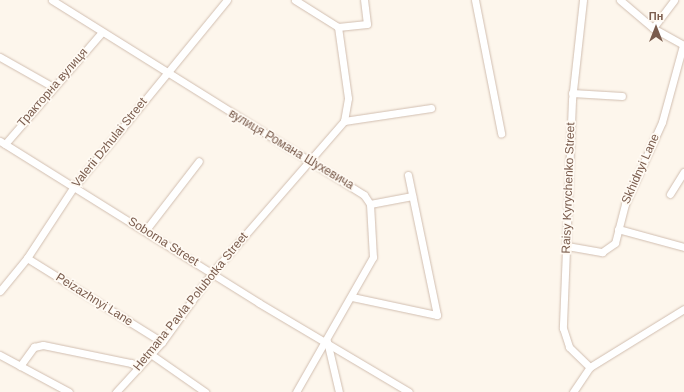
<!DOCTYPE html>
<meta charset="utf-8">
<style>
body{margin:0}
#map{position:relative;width:684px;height:392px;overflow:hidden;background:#fdf6ec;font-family:Arial,sans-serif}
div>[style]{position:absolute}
.roads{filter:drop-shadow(0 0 1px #d1beb0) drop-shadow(0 0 1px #d1beb0)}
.street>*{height:7px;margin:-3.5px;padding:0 3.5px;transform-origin:3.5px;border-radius:3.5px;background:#fff}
span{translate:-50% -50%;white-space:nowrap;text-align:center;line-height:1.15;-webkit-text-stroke:3.5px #fffaf3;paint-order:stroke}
.street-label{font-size:12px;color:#7a5c4d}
.north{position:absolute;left:636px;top:8px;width:40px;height:40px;-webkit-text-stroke:3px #fffaf3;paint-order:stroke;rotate:0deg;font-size:11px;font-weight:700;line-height:16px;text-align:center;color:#7a5c4d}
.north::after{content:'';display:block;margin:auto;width:14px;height:18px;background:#7a5c4d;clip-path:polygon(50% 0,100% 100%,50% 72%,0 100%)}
</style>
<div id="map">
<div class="roads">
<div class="street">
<div style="left:52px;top:0;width:368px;rotate:32deg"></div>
<div style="left:364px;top:195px;width:11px;rotate:56deg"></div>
<div style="left:370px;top:204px;width:53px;rotate:86.8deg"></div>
<div style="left:373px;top:257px;width:155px;rotate:119.7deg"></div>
<div style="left:295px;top:0;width:51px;rotate:32.1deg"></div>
<div style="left:475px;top:0;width:136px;rotate:78.9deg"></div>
<div style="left:583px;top:0;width:101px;rotate:96.3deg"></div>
<div style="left:572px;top:100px;width:228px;rotate:92.3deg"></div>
<div style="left:563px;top:328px;width:20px;rotate:72deg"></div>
<div style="left:569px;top:347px;width:29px;rotate:44deg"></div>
<div style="left:620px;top:0;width:43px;rotate:40.3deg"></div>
<div style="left:653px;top:28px;width:35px;rotate:29deg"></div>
<div style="left:338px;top:27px;width:29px;rotate:-6deg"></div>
<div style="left:367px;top:24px;width:24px;rotate:-97deg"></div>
<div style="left:653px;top:28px;width:35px;rotate:-53deg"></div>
<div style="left:0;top:57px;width:61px;rotate:29.5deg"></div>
<div style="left:572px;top:93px;width:50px;rotate:3.4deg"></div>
<div style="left:344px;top:121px;width:88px;rotate:-8.5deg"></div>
<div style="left:0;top:141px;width:305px;rotate:32deg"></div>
<div style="left:259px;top:303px;width:174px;rotate:30.7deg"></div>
<div style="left:5px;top:144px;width:148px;rotate:-49.1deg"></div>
<div style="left:670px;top:194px;width:26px;rotate:-58deg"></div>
<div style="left:370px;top:204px;width:43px;rotate:-10.8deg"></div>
<div style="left:618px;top:229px;width:68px;rotate:15.3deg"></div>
<div style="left:145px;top:231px;width:88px;rotate:-52.4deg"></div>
<div style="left:567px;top:246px;width:36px;rotate:10deg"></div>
<div style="left:602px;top:252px;width:16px;rotate:-35deg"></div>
<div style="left:615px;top:243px;width:40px;rotate:-75.6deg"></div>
<div style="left:625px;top:204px;width:90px;rotate:-65.7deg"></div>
<div style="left:662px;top:122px;width:80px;rotate:-74.7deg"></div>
<div style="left:27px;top:258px;width:159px;rotate:31.9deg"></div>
<div style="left:0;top:291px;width:43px;rotate:-50.7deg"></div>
<div style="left:27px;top:258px;width:84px;rotate:-56.7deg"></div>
<div style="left:73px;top:188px;width:243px;rotate:-50.7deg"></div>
<div style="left:352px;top:297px;width:87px;rotate:12deg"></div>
<div style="left:437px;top:315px;width:143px;rotate:-101.7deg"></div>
<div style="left:327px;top:341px;width:52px;rotate:76.8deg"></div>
<div style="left:0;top:355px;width:78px;rotate:28.2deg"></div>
<div style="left:152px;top:355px;width:65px;rotate:34.9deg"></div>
<div style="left:20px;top:366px;width:24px;rotate:-54deg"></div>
<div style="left:34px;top:347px;width:9px;rotate:-13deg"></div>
<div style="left:43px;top:345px;width:90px;rotate:11.6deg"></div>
<div style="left:131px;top:363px;width:9px;rotate:32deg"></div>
<div style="left:116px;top:392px;width:68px;rotate:-47.4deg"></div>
<div style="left:162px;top:342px;width:85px;rotate:-54.1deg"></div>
<div style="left:212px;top:273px;width:201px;rotate:-49deg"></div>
<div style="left:344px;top:121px;width:23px;rotate:-80deg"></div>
<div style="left:348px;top:98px;width:72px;rotate:-98deg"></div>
<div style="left:573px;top:392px;width:30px;rotate:-56deg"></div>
<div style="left:590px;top:367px;width:110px;rotate:-31.7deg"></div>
</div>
</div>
<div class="street-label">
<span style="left:53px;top:88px;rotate:-49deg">Тракторна вулиця</span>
<span style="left:110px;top:143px;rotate:-51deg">Valerii Dzhulai Street</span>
<span style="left:291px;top:150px;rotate:31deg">вулиця Романа Шухевича</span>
<span style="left:641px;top:169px;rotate:-66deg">Skhidnyi Lane</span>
<span style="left:569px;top:188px;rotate:-88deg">Raisy Kyrychenko Street</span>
<span style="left:163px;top:242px;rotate:32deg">Soborna Street</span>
<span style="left:94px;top:300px;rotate:32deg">Peizazhnyi Lane</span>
<span style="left:191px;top:302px;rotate:-51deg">Hetmana Pavla Polubotka Street</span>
</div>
<div class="north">Пн</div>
</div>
